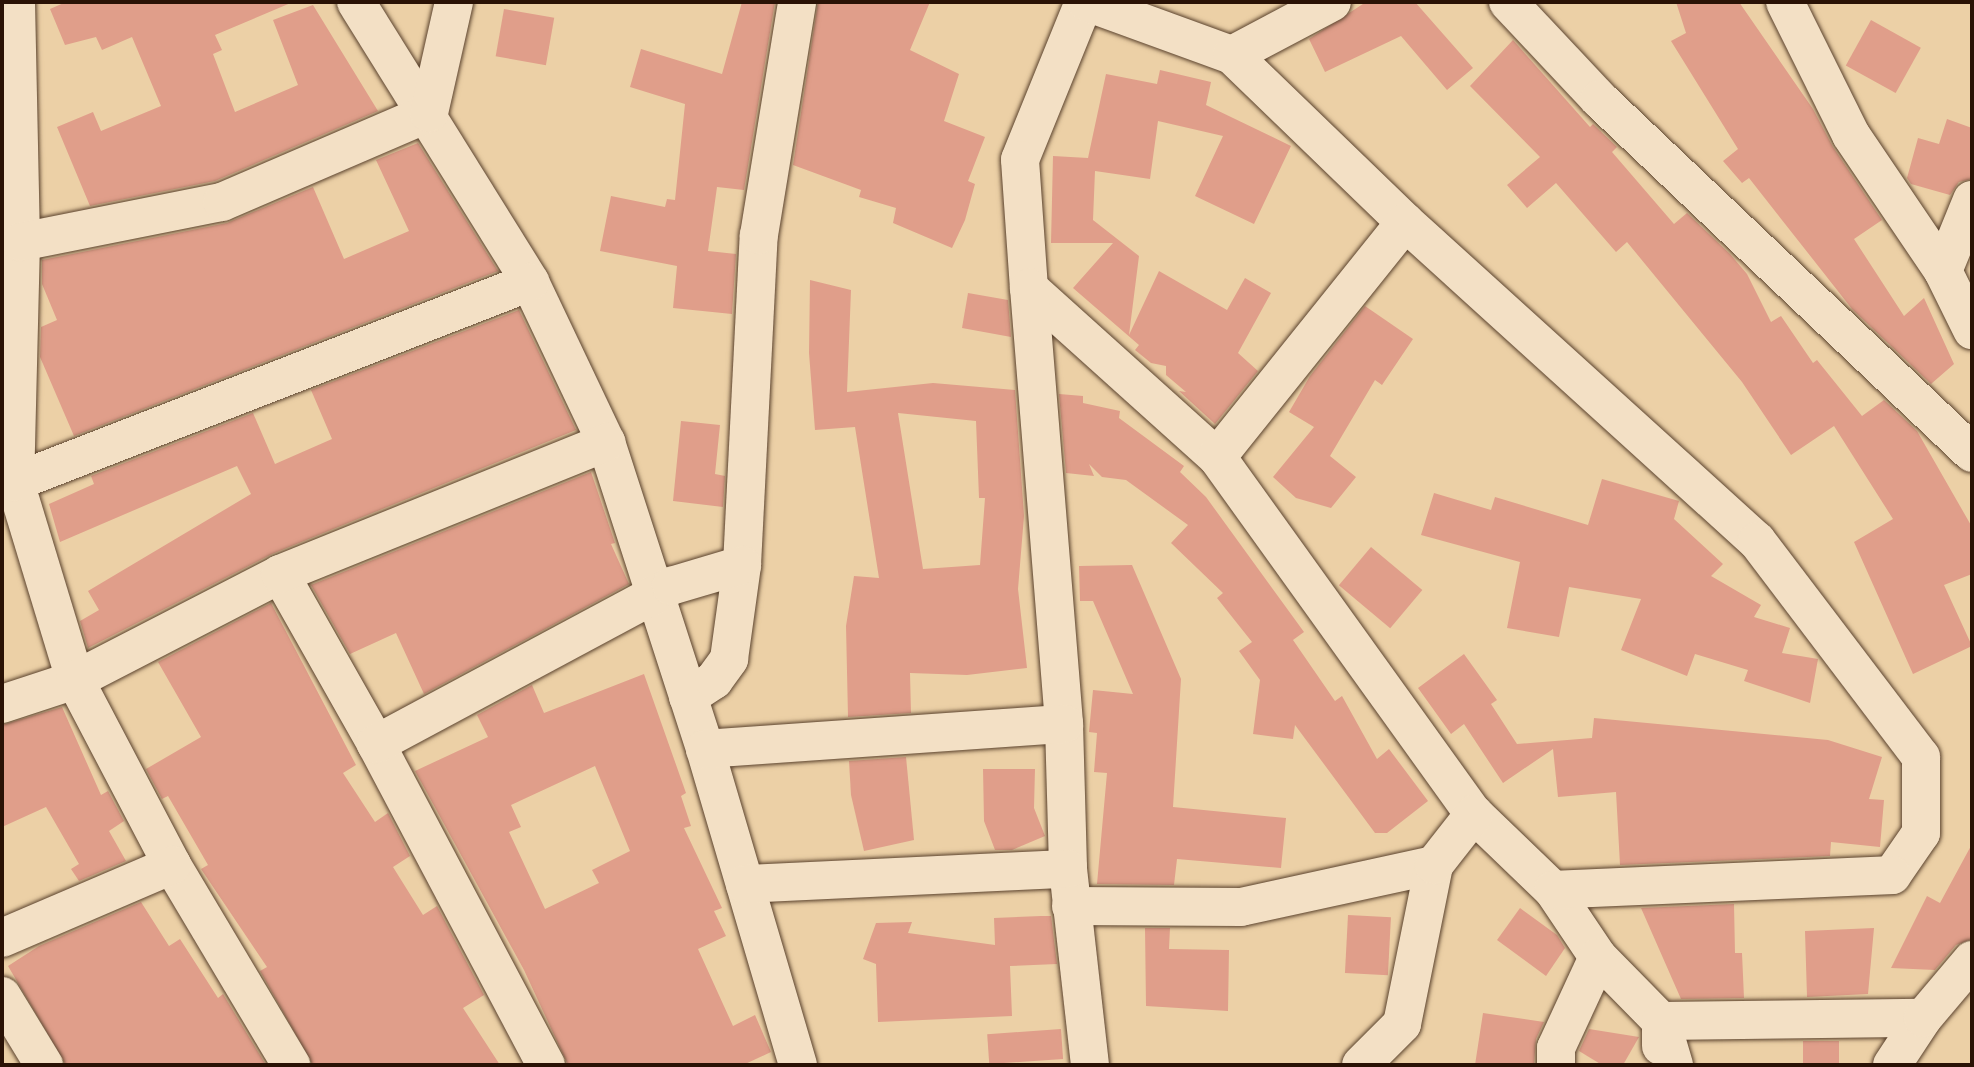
<!DOCTYPE html>
<style>
body{margin:0}
#map{position:relative;width:1974px;height:1067px;overflow:hidden;background:#ecd0a6;font-family:"Libre Caslon Text",serif}
div>[style]{position:absolute}
.building>*{inset:0;background:#e09e8a;transform-origin:0 0}
.roads{filter:drop-shadow(0 0 2px #5a422d) drop-shadow(0 0 2px #5a422d)}
.street>*{height:38px;margin:-19px;padding:0 19px;transform-origin:19px;border-radius:19px;background:#f3e0c5}
span{translate:-50% -50%;white-space:nowrap;text-align:center;line-height:1.15;-webkit-text-stroke:5px #f3e0c5;paint-order:stroke}
.frame{position:absolute;inset:0;border:4px solid #2a1205;pointer-events:none}
</style>
<div id="map">
<div class="building">
<div style="clip-path:polygon(66px 2px,293px 2px,215px 35px,222px 50px,213px 54px,235px 112px,298px 85px,273px 20px,313px 5px,378px 111px,215px 181px,90px 206px,57px 127px,93px 112px,101px 131px,161px 106px,132px 37px,102px 50px,96px 37px,65px 45px,50px 9px)"></div>
<div style="clip-path:polygon(742px 2px,775px 2px,744px 190px,717px 187px,708px 251px,736px 254px,732px 314px,673px 308px,677px 266px,600px 251px,611px 196px,665px 207px,667px 199px,675px 200px,685px 104px,630px 87px,641px 49px,722px 74px)"></div>
<div style="clip-path:polygon(818px 2px,930px 2px,910px 50px,959px 74px,944px 121px,985px 137px,968px 181px,975px 184px,965px 220px,952px 248px,893px 223px,896px 208px,859px 197px,861px 190px,793px 165px)"></div>
<div style="clip-path:polygon(1366px 2px,1415px 2px,1473px 68px,1447px 90px,1401px 36px,1325px 72px,1309px 39px)"></div>
<div style="clip-path:polygon(1676px 2px,1739px 2px,1813px 109px,1833px 147px,1882px 220px,1854px 239px,1904px 316px,1924px 298px,1954px 364px,1931px 384px,1852px 309px,1749px 178px,1742px 183px,1723px 161px,1738px 149px,1671px 41px,1686px 33px)"></div>
<div style="left:504px;top:9px;width:51px;height:48px;rotate:10deg"></div>
<div style="left:1871px;top:20px;width:57px;height:52px;rotate:29deg"></div>
<div style="clip-path:polygon(1513px 40px,1590px 127px,1593px 124px,1617px 147px,1612px 152px,1674px 224px,1687px 213px,1730px 254px,1747px 274px,1771px 322px,1781px 316px,1813px 363px,1817px 360px,1862px 416px,1884px 400px,1917px 431px,1972px 527px,1972px 574px,1944px 585px,1972px 646px,1913px 674px,1854px 542px,1893px 519px,1834px 426px,1791px 455px,1742px 382px,1627px 242px,1616px 252px,1556px 183px,1527px 208px,1507px 185px,1540px 157px,1470px 86px)"></div>
<div style="clip-path:polygon(1160px 70px,1211px 82px,1206px 105px,1291px 146px,1254px 224px,1195px 196px,1223px 136px,1158px 121px,1150px 179px,1095px 171px,1093px 220px,1139px 256px,1129px 335px,1159px 271px,1227px 310px,1245px 278px,1271px 293px,1238px 353px,1258px 371px,1215px 424px,1179px 391px,1186px 392px,1166px 375px,1166px 366px,1151px 363px,1135px 350px,1139px 345px,1073px 288px,1113px 243px,1051px 243px,1053px 156px,1088px 158px,1106px 74px,1157px 84px)"></div>
<div style="clip-path:polygon(1947px 119px,1972px 128px,1972px 179px,1959px 182px,1950px 195px,1911px 184px,1907px 178px,1918px 138px,1939px 144px)"></div>
<div style="clip-path:polygon(418px 143px,498px 271px,74px 436px,40px 357px,41px 327px,57px 320px,42px 284px,42px 260px,227px 223px,313px 187px,344px 259px,409px 231px,376px 160px)"></div>
<div style="clip-path:polygon(evenodd,810px 280px,851px 290px,847px 392px,933px 383px,1015px 390px,1024px 516px,1018px 589px,1027px 668px,967px 675px,910px 673px,911px 713px,848px 717px,846px 626px,854px 576px,879px 578px,855px 427px,815px 430px,809px 353px,810px 280px,898px 413px,976px 421px,979px 498px,985px 498px,980px 565px,923px 569px,898px 413px)"></div>
<div style="clip-path:polygon(968px 293px,1008px 300px,1011px 337px,962px 328px)"></div>
<div style="clip-path:polygon(1365px 306px,1413px 339px,1382px 385px,1375px 380px,1330px 456px,1356px 477px,1331px 508px,1296px 498px,1273px 477px,1314px 427px,1289px 412px,1310px 376px)"></div>
<div style="clip-path:polygon(519px 310px,576px 430px,272px 554px,88px 648px,80px 621px,99px 610px,88px 591px,251px 494px,237px 466px,60px 542px,49px 504px,94px 484px,91px 476px,253px 413px,275px 464px,332px 439px,311px 390px)"></div>
<div style="clip-path:polygon(1059px 394px,1083px 396px,1083px 403px,1120px 411px,1119px 418px,1184px 466px,1180px 472px,1206px 497px,1304px 632px,1293px 640px,1335px 701px,1342px 696px,1377px 759px,1389px 749px,1428px 801px,1387px 833px,1375px 833px,1295px 725px,1293px 739px,1253px 734px,1260px 680px,1239px 651px,1252px 642px,1217px 598px,1223px 593px,1171px 543px,1188px 525px,1126px 480px,1102px 477px,1089px 464px,1094px 476px,1066px 473px)"></div>
<div style="clip-path:polygon(681px 421px,720px 425px,715px 474px,725px 476px,723px 507px,673px 501px)"></div>
<div style="clip-path:polygon(591px 472px,615px 543px,611px 544px,629px 584px,424px 694px,396px 633px,350px 654px,311px 585px)"></div>
<div style="clip-path:polygon(1602px 479px,1679px 501px,1674px 519px,1723px 564px,1711px 576px,1761px 605px,1754px 617px,1790px 628px,1782px 653px,1818px 659px,1810px 703px,1744px 681px,1748px 670px,1695px 654px,1687px 676px,1621px 650px,1641px 599px,1569px 587px,1559px 637px,1507px 628px,1520px 562px,1421px 535px,1434px 493px,1491px 510px,1495px 497px,1588px 525px)"></div>
<div style="left:1371px;top:547px;width:67px;height:50px;rotate:40deg"></div>
<div style="clip-path:polygon(1132px 565px,1181px 679px,1173px 807px,1286px 818px,1281px 868px,1177px 859px,1174px 885px,1097px 884px,1107px 773px,1094px 772px,1097px 733px,1089px 732px,1093px 690px,1133px 694px,1093px 601px,1080px 601px,1079px 566px)"></div>
<div style="clip-path:polygon(271px 603px,356px 765px,343px 773px,375px 822px,388px 813px,410px 856px,393px 867px,423px 915px,437px 906px,484px 995px,463px 1008px,500px 1065px,313px 1065px,260px 971px,267px 967px,201px 869px,208px 865px,168px 796px,162px 799px,146px 769px,201px 737px,158px 662px)"></div>
<div style="clip-path:polygon(1464px 654px,1497px 700px,1491px 704px,1517px 744px,1592px 738px,1594px 718px,1828px 740px,1882px 757px,1869px 799px,1884px 800px,1880px 847px,1831px 842px,1830px 856px,1620px 865px,1616px 792px,1558px 797px,1553px 749px,1503px 783px,1464px 724px,1451px 734px,1418px 688px)"></div>
<div style="clip-path:polygon(evenodd,644px 674px,686px 793px,681px 796px,691px 826px,684px 828px,722px 908px,714px 911px,726px 936px,698px 949px,733px 1026px,755px 1015px,771px 1052px,743px 1065px,568px 1065px,524px 970px,415px 771px,488px 737px,477px 715px,532px 685px,544px 713px,644px 674px,595px 766px,630px 851px,592px 870px,599px 883px,545px 909px,509px 832px,521px 827px,511px 805px,595px 766px)"></div>
<div style="clip-path:polygon(62px 707px,101px 795px,108px 791px,124px 821px,109px 831px,126px 861px,79px 881px,71px 869px,79px 864px,46px 807px,2px 827px,2px 725px)"></div>
<div style="clip-path:polygon(906px 757px,914px 840px,864px 851px,851px 795px,849px 761px)"></div>
<div style="clip-path:polygon(983px 769px,1035px 769px,1034px 808px,1045px 836px,1012px 850px,995px 850px,984px 821px)"></div>
<div style="clip-path:polygon(1972px 844px,1972px 939px,1956px 945px,1935px 970px,1891px 968px,1927px 896px,1940px 903px)"></div>
<div style="clip-path:polygon(141px 902px,169px 946px,180px 939px,218px 998px,223px 994px,266px 1065px,66px 1065px,8px 966px,39px 946px)"></div>
<div style="clip-path:polygon(1734px 904px,1735px 953px,1742px 953px,1744px 998px,1681px 999px,1641px 908px)"></div>
<div style="clip-path:polygon(1520px 908px,1557px 935px,1565px 948px,1546px 976px,1497px 940px)"></div>
<div style="left:1348px;top:915px;width:43px;height:58px;rotate:3deg"></div>
<div style="clip-path:polygon(1041px 916px,1051px 916px,1057px 964px,1010px 966px,1012px 1016px,878px 1022px,876px 964px,863px 959px,876px 923px,912px 922px,908px 933px,995px 945px,994px 918px)"></div>
<div style="clip-path:polygon(1145px 928px,1170px 928px,1169px 949px,1229px 950px,1228px 1011px,1146px 1006px)"></div>
<div style="clip-path:polygon(1874px 928px,1868px 994px,1807px 997px,1805px 931px)"></div>
<div style="clip-path:polygon(1483px 1013px,1544px 1022px,1536px 1039px,1534px 1065px,1475px 1065px)"></div>
<div style="left:1061px;top:1029px;width:30px;height:74px;rotate:86deg"></div>
<div style="clip-path:polygon(1589px 1029px,1639px 1037px,1623px 1065px,1602px 1065px,1579px 1051px)"></div>
<div style="left:1803px;top:1041px;width:36px;height:24px"></div>
</div>
<div class="roads">
<div class="street">
<div style="left:16px;top:2px;width:240px;rotate:88.8deg"></div>
<div style="left:21px;top:242px;width:240px;rotate:91.4deg"></div>
<div style="left:15px;top:482px;width:207px;rotate:73.1deg"></div>
<div style="left:75px;top:680px;width:209px;rotate:62.3deg"></div>
<div style="left:172px;top:865px;width:233px;rotate:59.2deg"></div>
<div style="left:356px;top:2px;width:330px;rotate:58.1deg"></div>
<div style="left:530px;top:282px;width:177px;rotate:64.6deg"></div>
<div style="left:606px;top:442px;width:323px;rotate:72.1deg"></div>
<div style="left:705px;top:749px;width:329px;rotate:73.6deg"></div>
<div style="left:1084px;top:2px;width:170px;rotate:112.1deg"></div>
<div style="left:1020px;top:160px;width:128px;rotate:86deg"></div>
<div style="left:1029px;top:288px;width:253px;rotate:42deg"></div>
<div style="left:1217px;top:457px;width:440px;rotate:54.3deg"></div>
<div style="left:1474px;top:814px;width:110px;rotate:43.9deg"></div>
<div style="left:1553px;top:890px;width:81px;rotate:56.1deg"></div>
<div style="left:1598px;top:957px;width:90px;rotate:45.5deg"></div>
<div style="left:1661px;top:1021px;width:46px;rotate:73.5deg"></div>
<div style="left:1086px;top:2px;width:155px;rotate:20deg"></div>
<div style="left:1232px;top:55px;width:240px;rotate:44deg"></div>
<div style="left:1405px;top:222px;width:475px;rotate:42.2deg"></div>
<div style="left:1757px;top:541px;width:271px;rotate:52.8deg"></div>
<div style="left:1921px;top:757px;width:76px;rotate:90deg"></div>
<div style="left:1921px;top:833px;width:51px;rotate:124.6deg"></div>
<div style="left:1892px;top:875px;width:339px;rotate:177.5deg"></div>
<div style="left:1508px;top:2px;width:133px;rotate:46.8deg"></div>
<div style="left:1599px;top:99px;width:514px;rotate:43.5deg"></div>
<div style="left:1785px;top:2px;width:148px;rotate:63.6deg"></div>
<div style="left:1851px;top:135px;width:164px;rotate:55.9deg"></div>
<div style="left:1943px;top:271px;width:66px;rotate:63.8deg"></div>
<div style="left:1232px;top:55px;width:113px;rotate:-27.9deg"></div>
<div style="left:21px;top:242px;width:205px;rotate:-11.3deg"></div>
<div style="left:222px;top:202px;width:225px;rotate:-23.3deg"></div>
<div style="left:429px;top:113px;width:114px;rotate:-77.3deg"></div>
<div style="left:1943px;top:271px;width:77px;rotate:-67.8deg"></div>
<div style="left:1029px;top:288px;width:437px;rotate:85.4deg"></div>
<div style="left:1064px;top:724px;width:145px;rotate:88.4deg"></div>
<div style="left:1068px;top:869px;width:197px;rotate:83.6deg"></div>
<div style="left:1217px;top:457px;width:301px;rotate:-51.3deg"></div>
<div style="left:15px;top:482px;width:552px;rotate:-21.22deg"></div>
<div style="left:280px;top:574px;width:195px;rotate:60.5deg"></div>
<div style="left:376px;top:744px;width:363px;rotate:62.1deg"></div>
<div style="left:688px;top:697px;width:31px;rotate:-33deg"></div>
<div style="left:714px;top:680px;width:26px;rotate:-54deg"></div>
<div style="left:729px;top:659px;width:95px;rotate:-82.1deg"></div>
<div style="left:742px;top:565px;width:330px;rotate:-87.1deg"></div>
<div style="left:759px;top:235px;width:236px;rotate:-80.7deg"></div>
<div style="left:2px;top:704px;width:77px;rotate:-18.2deg"></div>
<div style="left:75px;top:680px;width:231px;rotate:-27.3deg"></div>
<div style="left:280px;top:574px;width:352px;rotate:-22deg"></div>
<div style="left:376px;top:744px;width:335px;rotate:-28.2deg"></div>
<div style="left:671px;top:586px;width:74px;rotate:-16.5deg"></div>
<div style="left:705px;top:749px;width:360px;rotate:-4deg"></div>
<div style="left:745px;top:884px;width:323px;rotate:-2.7deg"></div>
<div style="left:1071px;top:906px;width:170px;rotate:0.3deg"></div>
<div style="left:1241px;top:907px;width:198px;rotate:-12.3deg"></div>
<div style="left:2px;top:938px;width:185px;rotate:-23.2deg"></div>
<div style="left:2px;top:996px;width:81px;rotate:58.7deg"></div>
<div style="left:1661px;top:1046px;width:25px;rotate:-90deg"></div>
<div style="left:1661px;top:1021px;width:262px;rotate:-0.7deg"></div>
<div style="left:1361px;top:1065px;width:58px;rotate:-45deg"></div>
<div style="left:1402px;top:1024px;width:162px;rotate:-78.6deg"></div>
<div style="left:1434px;top:865px;width:65px;rotate:-51.9deg"></div>
<div style="left:1556px;top:1065px;width:17px;rotate:-90deg"></div>
<div style="left:1556px;top:1048px;width:100px;rotate:-65.2deg"></div>
<div style="left:1892px;top:1065px;width:56px;rotate:-56.6deg"></div>
<div style="left:1923px;top:1018px;width:76px;rotate:-49.8deg"></div>
</div>
</div>
<div class="frame"></div>
</div>
